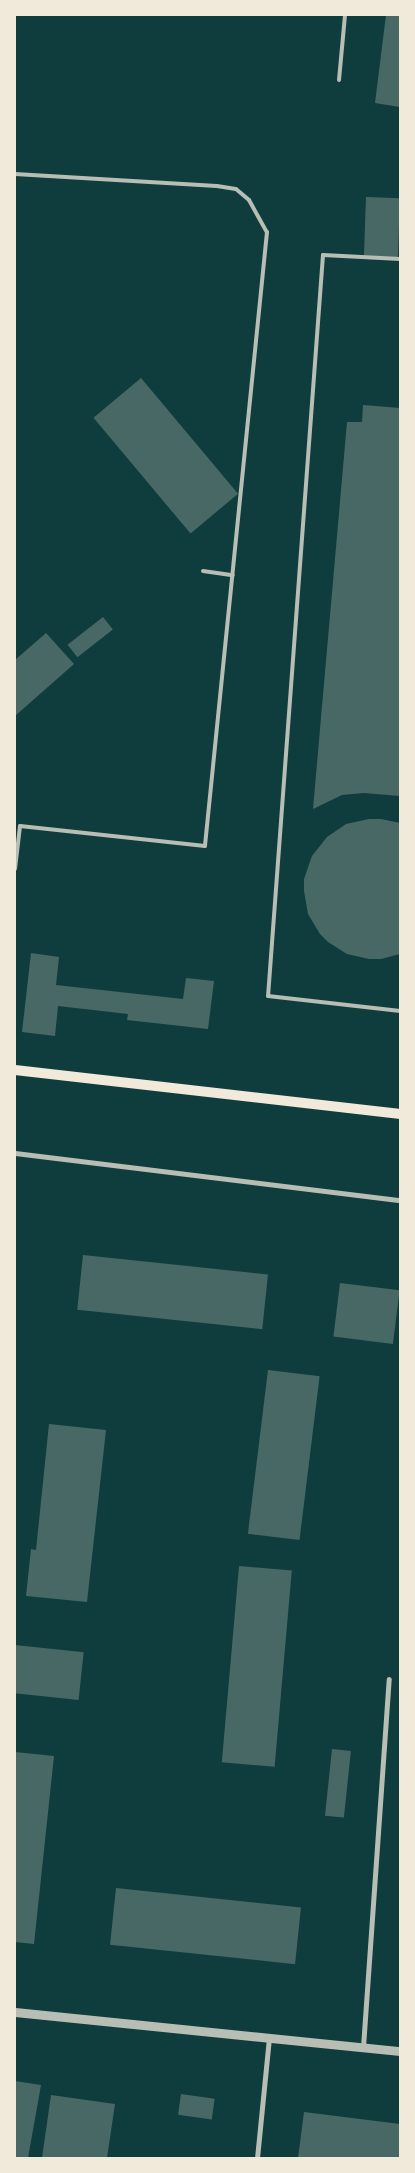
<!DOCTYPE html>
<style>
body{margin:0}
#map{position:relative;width:415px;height:2173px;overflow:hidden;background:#0f3d3e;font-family:"PT Sans",sans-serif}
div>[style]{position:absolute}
.building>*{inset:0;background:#486865;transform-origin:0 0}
.service>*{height:4px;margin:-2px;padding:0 2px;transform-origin:2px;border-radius:2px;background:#b8beb3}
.minor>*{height:5px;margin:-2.5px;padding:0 2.5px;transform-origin:2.5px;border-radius:2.5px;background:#b8beb3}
.tertiary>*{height:9px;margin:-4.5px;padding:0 4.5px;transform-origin:4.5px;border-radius:4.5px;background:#b8beb3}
.secondary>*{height:10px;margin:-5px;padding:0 5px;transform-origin:5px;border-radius:5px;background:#f1e9da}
span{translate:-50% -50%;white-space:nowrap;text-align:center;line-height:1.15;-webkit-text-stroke:4.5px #f1e9da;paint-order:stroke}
.frame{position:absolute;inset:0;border:16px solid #f1e9da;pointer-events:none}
</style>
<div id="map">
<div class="building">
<div style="clip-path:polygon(386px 15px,400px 15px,400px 107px,375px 103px)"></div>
<div style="left:366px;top:197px;width:34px;height:59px;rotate:2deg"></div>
<div style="left:141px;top:378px;width:151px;height:62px;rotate:50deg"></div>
<div style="clip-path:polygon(363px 405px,400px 408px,400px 796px,364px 793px,342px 795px,313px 809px,347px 422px,362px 422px)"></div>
<div style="left:103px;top:617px;width:16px;height:45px;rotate:52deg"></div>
<div style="clip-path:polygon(46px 633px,74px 664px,15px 716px,15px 660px)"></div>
<div style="clip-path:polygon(369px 819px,381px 819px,400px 823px,400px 954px,381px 959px,369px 959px,347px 954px,328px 942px,320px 934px,308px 914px,304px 891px,304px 879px,312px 856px,327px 837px,346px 824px)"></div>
<div style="clip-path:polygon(31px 953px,59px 957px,56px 985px,183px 999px,186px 978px,214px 981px,208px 1029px,127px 1020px,128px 1014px,58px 1006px,55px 1036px,22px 1032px)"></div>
<div style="left:83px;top:1255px;width:186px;height:55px;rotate:6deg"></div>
<div style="left:340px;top:1283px;width:60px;height:54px;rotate:7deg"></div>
<div style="left:268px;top:1370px;width:52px;height:165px;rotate:7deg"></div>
<div style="clip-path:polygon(49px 1424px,106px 1430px,87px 1602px,26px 1596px,31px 1549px,36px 1550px)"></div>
<div style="left:239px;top:1566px;width:53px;height:197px;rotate:5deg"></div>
<div style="left:15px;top:1645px;width:69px;height:48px;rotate:6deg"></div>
<div style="left:332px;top:1749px;width:19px;height:67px;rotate:6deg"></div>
<div style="clip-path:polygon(15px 1752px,54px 1756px,34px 1944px,15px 1942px)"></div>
<div style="left:116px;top:1888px;width:186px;height:57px;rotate:6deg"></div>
<div style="clip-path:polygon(15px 2081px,41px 2085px,28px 2158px,15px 2158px)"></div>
<div style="left:181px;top:2094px;width:34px;height:21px;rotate:8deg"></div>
<div style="clip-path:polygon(51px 2095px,115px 2104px,107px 2158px,42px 2158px)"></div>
<div style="clip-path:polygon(304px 2112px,400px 2124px,400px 2158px,298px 2158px)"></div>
</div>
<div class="service">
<div style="left:339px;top:80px;width:65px;rotate:-84.7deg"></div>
<div style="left:15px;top:174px;width:202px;rotate:3.4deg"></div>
<div style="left:217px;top:186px;width:19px;rotate:9deg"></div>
<div style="left:236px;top:189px;width:17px;rotate:40deg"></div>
<div style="left:249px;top:200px;width:37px;rotate:61deg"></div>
<div style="left:267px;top:232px;width:617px;rotate:95.77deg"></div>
<div style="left:205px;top:846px;width:186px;rotate:-173.8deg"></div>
<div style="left:20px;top:826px;width:43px;rotate:96.6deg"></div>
<div style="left:400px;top:259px;width:77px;rotate:-177deg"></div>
<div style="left:323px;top:255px;width:743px;rotate:94.24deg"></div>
<div style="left:268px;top:996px;width:133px;rotate:6.5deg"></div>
<div style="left:203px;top:571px;width:30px;rotate:8deg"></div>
</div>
<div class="minor">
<div style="left:15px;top:1153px;width:388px;rotate:7deg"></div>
<div style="left:363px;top:2047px;width:369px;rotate:-86deg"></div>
<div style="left:257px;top:2158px;width:121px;rotate:-84.3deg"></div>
</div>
<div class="tertiary">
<div style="left:15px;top:2012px;width:387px;rotate:5.8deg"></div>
</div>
<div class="secondary">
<div style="left:15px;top:1070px;width:388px;rotate:6.5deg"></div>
</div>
<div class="frame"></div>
</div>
